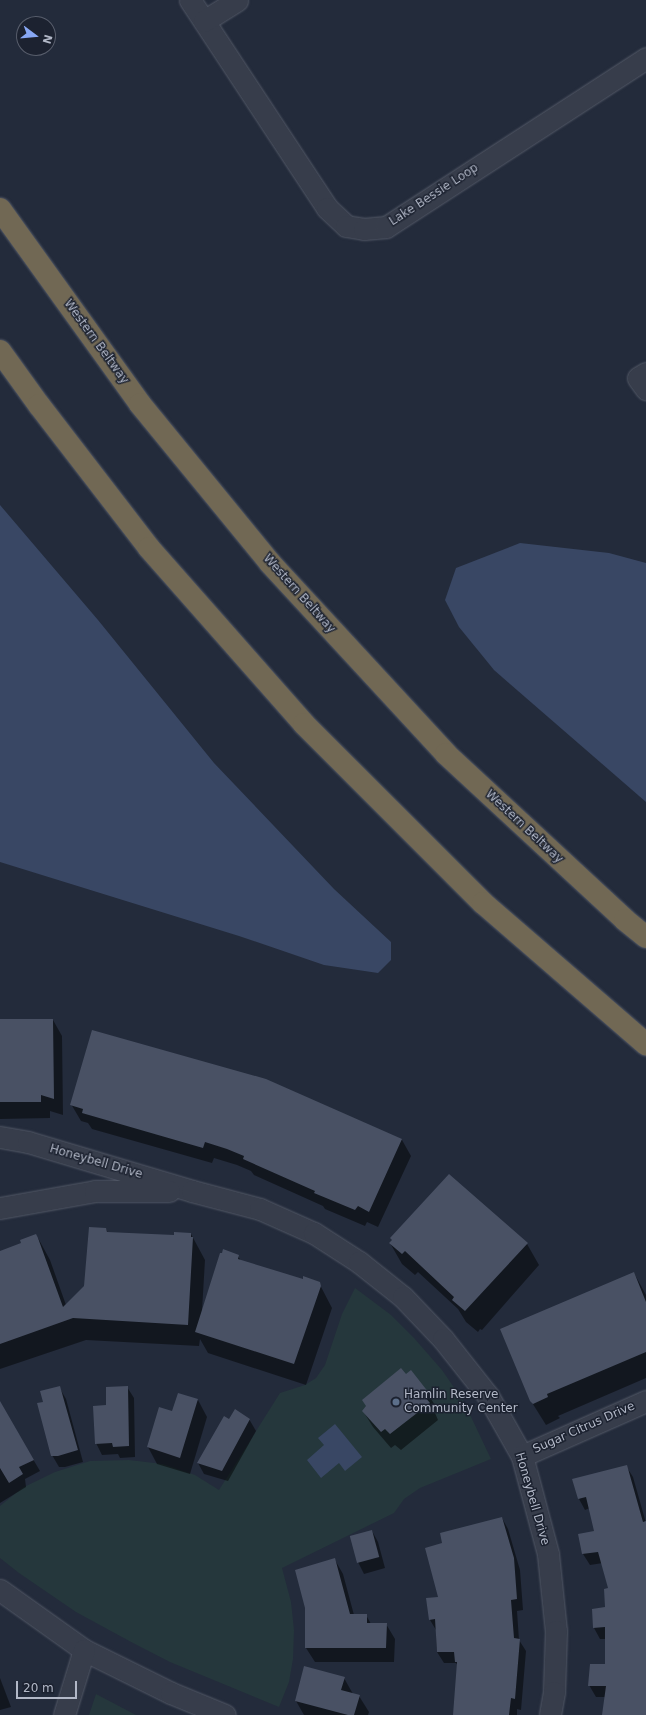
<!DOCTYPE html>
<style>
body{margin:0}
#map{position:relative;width:646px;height:1715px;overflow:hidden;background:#232b3b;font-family:"DejaVu Sans",sans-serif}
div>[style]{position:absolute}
.green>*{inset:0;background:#25373c}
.water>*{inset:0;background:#394764}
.shadow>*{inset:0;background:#0007}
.building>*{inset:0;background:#495164;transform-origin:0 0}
.roads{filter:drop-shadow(0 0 1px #525866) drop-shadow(0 0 1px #525866)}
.street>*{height:21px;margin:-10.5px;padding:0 10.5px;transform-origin:10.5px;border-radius:10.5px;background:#373d4b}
.highway>*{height:22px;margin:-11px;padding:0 11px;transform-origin:11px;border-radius:11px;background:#716854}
.dots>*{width:11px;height:11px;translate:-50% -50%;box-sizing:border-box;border:2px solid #1c2230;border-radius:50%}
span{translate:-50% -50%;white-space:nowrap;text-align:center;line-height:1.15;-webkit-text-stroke:3px #1c2230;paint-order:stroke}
.street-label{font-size:12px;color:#b2b8c7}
.poi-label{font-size:12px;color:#b2b8c7}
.left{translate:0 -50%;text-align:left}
.north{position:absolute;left:16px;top:16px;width:40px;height:40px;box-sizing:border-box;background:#1c2230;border:1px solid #585e6c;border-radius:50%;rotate:106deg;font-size:11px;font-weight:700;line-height:16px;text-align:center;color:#b2b8c7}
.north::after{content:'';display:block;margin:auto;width:14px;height:18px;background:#88a8f5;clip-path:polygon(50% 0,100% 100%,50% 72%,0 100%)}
.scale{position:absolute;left:16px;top:1681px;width:61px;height:18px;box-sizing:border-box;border:2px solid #b2b8c7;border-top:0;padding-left:5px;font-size:12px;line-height:14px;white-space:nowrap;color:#b2b8c7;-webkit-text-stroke:3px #1c2230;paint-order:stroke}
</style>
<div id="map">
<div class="green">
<div style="clip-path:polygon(355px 1288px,391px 1315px,414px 1338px,442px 1370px,464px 1402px,491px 1459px,420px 1488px,404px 1499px,394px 1513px,282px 1568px,291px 1602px,294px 1630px,293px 1659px,289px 1682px,279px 1707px,170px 1662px,133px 1643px,76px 1612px,19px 1573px,0 1558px,0 1506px,22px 1488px,55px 1472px,90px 1461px,129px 1460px,163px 1464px,195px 1475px,219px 1490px,280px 1393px,305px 1385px,316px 1378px,325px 1365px,342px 1314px)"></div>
<div style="clip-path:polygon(96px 1694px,136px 1715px,89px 1715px)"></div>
</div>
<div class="water">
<div style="clip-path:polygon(0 505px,98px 620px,214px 763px,334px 889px,391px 942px,391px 960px,378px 973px,324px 965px,239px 936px,0 862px)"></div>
<div style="clip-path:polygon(520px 543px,609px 553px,646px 563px,646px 802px,494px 670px,459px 627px,445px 600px,456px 568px)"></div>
<div style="clip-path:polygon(335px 1424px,362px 1457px,345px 1471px,339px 1463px,321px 1478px,307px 1460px,324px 1445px,318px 1438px)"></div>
</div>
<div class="shadow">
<div style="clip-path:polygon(0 1020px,53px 1020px,62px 1036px,63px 1115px,50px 1111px,50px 1118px,0 1119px)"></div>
<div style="clip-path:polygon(266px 1080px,402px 1140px,411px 1156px,378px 1227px,367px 1222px,365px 1226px,325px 1209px,323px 1206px,254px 1175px,251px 1171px,237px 1165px,214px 1158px,212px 1163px,92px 1129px,88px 1123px,81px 1121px,71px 1104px)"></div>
<div style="clip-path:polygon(106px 1229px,108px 1233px,175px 1236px,191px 1234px,205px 1260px,202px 1311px,238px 1256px,241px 1261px,304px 1280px,319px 1283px,332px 1308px,306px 1385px,208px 1353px,200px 1339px,199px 1346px,86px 1340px,0 1369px,0 1252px,38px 1238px,50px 1260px,66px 1305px,85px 1287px)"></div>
<div style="clip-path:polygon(390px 1243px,527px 1244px,539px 1265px,482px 1330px,480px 1329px,478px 1332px,466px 1322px,458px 1309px,418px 1272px,415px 1275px,402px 1264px)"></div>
<div style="clip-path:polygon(634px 1273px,646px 1295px,646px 1378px,558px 1416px,560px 1418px,546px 1425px,531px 1401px)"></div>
<div style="clip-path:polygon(411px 1371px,428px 1394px,438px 1410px,435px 1413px,438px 1420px,401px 1450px,395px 1445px,391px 1448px,373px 1427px,363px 1411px)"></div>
<div style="clip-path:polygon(59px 1387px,66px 1399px,83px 1462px,65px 1467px,59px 1467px,52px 1455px,44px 1402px)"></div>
<div style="clip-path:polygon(127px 1387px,134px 1398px,135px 1457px,120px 1458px,118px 1454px,102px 1455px,96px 1443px)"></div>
<div style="clip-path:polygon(198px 1400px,207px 1417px,190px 1474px,157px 1464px,148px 1447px,173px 1412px)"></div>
<div style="clip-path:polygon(4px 1410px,40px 1471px,25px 1479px,26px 1487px,0 1503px,0 1412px)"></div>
<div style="clip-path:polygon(249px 1419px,256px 1431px,228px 1481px,204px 1474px,198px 1463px,230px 1421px)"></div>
<div style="clip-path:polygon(626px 1466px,633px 1477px,646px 1523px,646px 1715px,603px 1715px,606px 1697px,596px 1697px,589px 1685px,606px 1665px,606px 1639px,600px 1639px,594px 1628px,606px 1608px,610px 1589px,603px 1563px,590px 1565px,583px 1554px,596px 1532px,590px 1508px,585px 1510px,579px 1499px)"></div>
<div style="clip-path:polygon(502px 1518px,508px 1529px,520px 1570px,523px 1610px,517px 1611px,519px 1640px,526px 1651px,521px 1710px,517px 1709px,517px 1715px,454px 1715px,458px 1666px,456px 1663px,444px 1663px,437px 1652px,436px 1630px,430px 1620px,439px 1598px,443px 1544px)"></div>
<div style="clip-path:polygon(372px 1531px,378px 1542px,385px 1568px,364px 1574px,358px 1562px)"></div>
<div style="clip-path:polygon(335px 1560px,343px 1574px,354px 1615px,366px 1615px,371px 1624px,386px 1624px,395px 1639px,394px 1662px,315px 1662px,306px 1648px)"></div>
<div style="clip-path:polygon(0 1678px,11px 1707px,0 1710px)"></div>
<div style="clip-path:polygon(344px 1678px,353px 1694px,359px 1696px,369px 1712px,368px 1715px,304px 1715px,296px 1701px)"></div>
</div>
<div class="building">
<div style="clip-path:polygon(0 1019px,53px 1019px,54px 1099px,41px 1095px,41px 1102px,0 1102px)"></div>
<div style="clip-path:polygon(92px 1030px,266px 1079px,402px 1139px,369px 1212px,358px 1206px,355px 1210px,314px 1193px,315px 1191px,243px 1159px,244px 1156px,227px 1149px,205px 1142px,203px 1148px,82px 1113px,83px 1109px,70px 1105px)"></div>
<div style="clip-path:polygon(449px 1174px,528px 1243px,465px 1311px,452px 1300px,454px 1297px,405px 1251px,402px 1254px,389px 1243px,392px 1240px,390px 1238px)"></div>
<div style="clip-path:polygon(89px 1227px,106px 1228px,107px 1232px,174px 1235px,174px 1232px,191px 1233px,191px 1237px,193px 1237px,188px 1325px,73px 1318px,0 1344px,0 1251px,21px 1243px,20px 1240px,36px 1234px,38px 1238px,63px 1307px,84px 1286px)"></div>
<div style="clip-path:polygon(223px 1249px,239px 1255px,238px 1259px,303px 1279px,303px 1276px,320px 1282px,321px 1286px,294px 1364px,195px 1332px,220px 1253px,222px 1253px)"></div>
<div style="clip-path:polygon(634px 1272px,646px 1302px,646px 1352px,547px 1394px,548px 1397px,533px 1404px,530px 1401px,500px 1329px)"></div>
<div style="clip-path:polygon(401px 1368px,406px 1374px,411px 1370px,429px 1393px,425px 1397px,430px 1403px,390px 1434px,385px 1429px,381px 1432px,362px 1411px,366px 1406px,362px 1400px)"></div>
<div style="clip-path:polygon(60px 1386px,78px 1450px,58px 1456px,51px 1456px,37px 1403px,43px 1402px,40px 1391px)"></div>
<div style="clip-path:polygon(128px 1386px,129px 1446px,113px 1447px,112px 1443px,95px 1444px,93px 1406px,106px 1405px,106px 1387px)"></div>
<div style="clip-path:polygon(178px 1393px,198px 1399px,180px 1458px,147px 1447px,159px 1407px,172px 1411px)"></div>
<div style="clip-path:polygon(0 1401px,34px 1460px,19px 1467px,23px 1474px,9px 1483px,0 1468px)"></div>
<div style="clip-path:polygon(235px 1409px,250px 1419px,222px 1471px,197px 1463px,224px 1416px,229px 1419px)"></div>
<div style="clip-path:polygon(627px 1465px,643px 1522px,646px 1521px,646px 1715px,602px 1715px,606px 1686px,588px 1686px,590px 1664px,605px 1664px,605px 1627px,593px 1628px,592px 1609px,605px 1607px,604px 1589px,608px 1588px,598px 1552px,582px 1554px,578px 1534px,594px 1531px,586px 1497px,578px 1499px,572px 1479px)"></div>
<div style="clip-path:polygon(502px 1517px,514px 1558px,517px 1599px,511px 1600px,514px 1638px,520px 1639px,515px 1699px,511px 1698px,509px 1715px,453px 1715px,457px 1662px,455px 1662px,454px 1652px,437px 1652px,435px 1619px,429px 1620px,426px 1598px,438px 1597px,425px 1548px,442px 1543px,440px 1533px)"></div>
<div style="left:372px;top:1530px;width:28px;height:23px;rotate:75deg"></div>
<div style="clip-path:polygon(335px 1558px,350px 1614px,367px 1614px,367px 1623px,387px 1623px,386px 1648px,305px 1648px,305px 1608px,295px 1570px)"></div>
<div style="clip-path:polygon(304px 1666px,345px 1677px,341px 1690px,360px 1695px,354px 1715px,348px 1715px,295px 1701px)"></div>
</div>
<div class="roads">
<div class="street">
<div style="left:190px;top:0;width:249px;rotate:56.6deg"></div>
<div style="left:327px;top:208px;width:26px;rotate:43deg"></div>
<div style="left:346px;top:226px;width:18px;rotate:9deg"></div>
<div style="left:364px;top:229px;width:22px;rotate:-5deg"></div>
<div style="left:386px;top:227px;width:310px;rotate:-33deg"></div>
<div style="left:204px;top:21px;width:39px;rotate:-32deg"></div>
<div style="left:646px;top:373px;width:9px;rotate:148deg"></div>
<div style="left:638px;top:378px;width:14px;rotate:54deg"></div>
<div style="left:0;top:1137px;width:28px;rotate:10deg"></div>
<div style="left:28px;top:1142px;width:171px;rotate:16.6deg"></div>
<div style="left:192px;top:1191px;width:70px;rotate:14.8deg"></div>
<div style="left:260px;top:1209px;width:59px;rotate:24deg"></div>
<div style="left:314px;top:1233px;width:54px;rotate:32.8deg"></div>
<div style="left:359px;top:1262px;width:56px;rotate:38.5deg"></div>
<div style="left:403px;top:1297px;width:58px;rotate:46.4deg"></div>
<div style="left:443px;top:1339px;width:73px;rotate:51.7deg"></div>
<div style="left:488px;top:1396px;width:69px;rotate:60.5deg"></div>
<div style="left:522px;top:1456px;width:101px;rotate:75.1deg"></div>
<div style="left:548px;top:1554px;width:77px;rotate:84.1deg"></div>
<div style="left:556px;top:1631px;width:61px;rotate:91.9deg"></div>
<div style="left:554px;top:1692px;width:23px;rotate:100deg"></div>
<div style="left:0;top:1208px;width:97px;rotate:-10.1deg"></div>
<div style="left:95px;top:1191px;width:74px"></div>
<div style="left:522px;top:1456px;width:136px;rotate:-23.9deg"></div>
<div style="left:0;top:1590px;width:103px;rotate:35.5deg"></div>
<div style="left:84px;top:1650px;width:97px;rotate:26.3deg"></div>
<div style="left:171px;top:1693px;width:58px;rotate:22.2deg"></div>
<div style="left:64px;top:1715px;width:68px;rotate:-72.9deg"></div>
</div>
<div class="highway">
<div style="left:0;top:209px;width:240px;rotate:54.3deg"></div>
<div style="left:140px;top:404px;width:205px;rotate:50.7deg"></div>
<div style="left:270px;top:563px;width:260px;rotate:47.3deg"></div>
<div style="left:446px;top:754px;width:244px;rotate:42.8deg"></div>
<div style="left:625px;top:920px;width:27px;rotate:39deg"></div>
<div style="left:0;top:351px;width:67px;rotate:54.2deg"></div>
<div style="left:39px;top:405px;width:180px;rotate:52.4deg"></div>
<div style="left:149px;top:548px;width:235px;rotate:48.6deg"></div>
<div style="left:304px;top:724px;width:253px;rotate:45deg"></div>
<div style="left:483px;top:903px;width:216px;rotate:40.9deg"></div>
</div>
</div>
<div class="dots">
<div style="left:396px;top:1402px;background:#5c6f8a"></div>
</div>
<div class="street-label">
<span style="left:434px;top:195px;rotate:-33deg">Lake Bessie Loop</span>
<span style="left:96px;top:342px;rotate:54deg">Western Beltway</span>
<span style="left:299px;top:594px;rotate:48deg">Western Beltway</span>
<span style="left:524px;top:827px;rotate:43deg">Western Beltway</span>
<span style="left:96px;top:1162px;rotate:16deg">Honeybell Drive</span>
<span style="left:584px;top:1428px;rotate:-24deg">Sugar Citrus Drive</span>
<span style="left:532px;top:1499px;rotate:74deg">Honeybell Drive</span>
</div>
<div class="poi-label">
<span class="left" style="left:404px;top:1402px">Hamlin Reserve<br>Community Center</span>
</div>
<div class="north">N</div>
<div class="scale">20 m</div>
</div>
